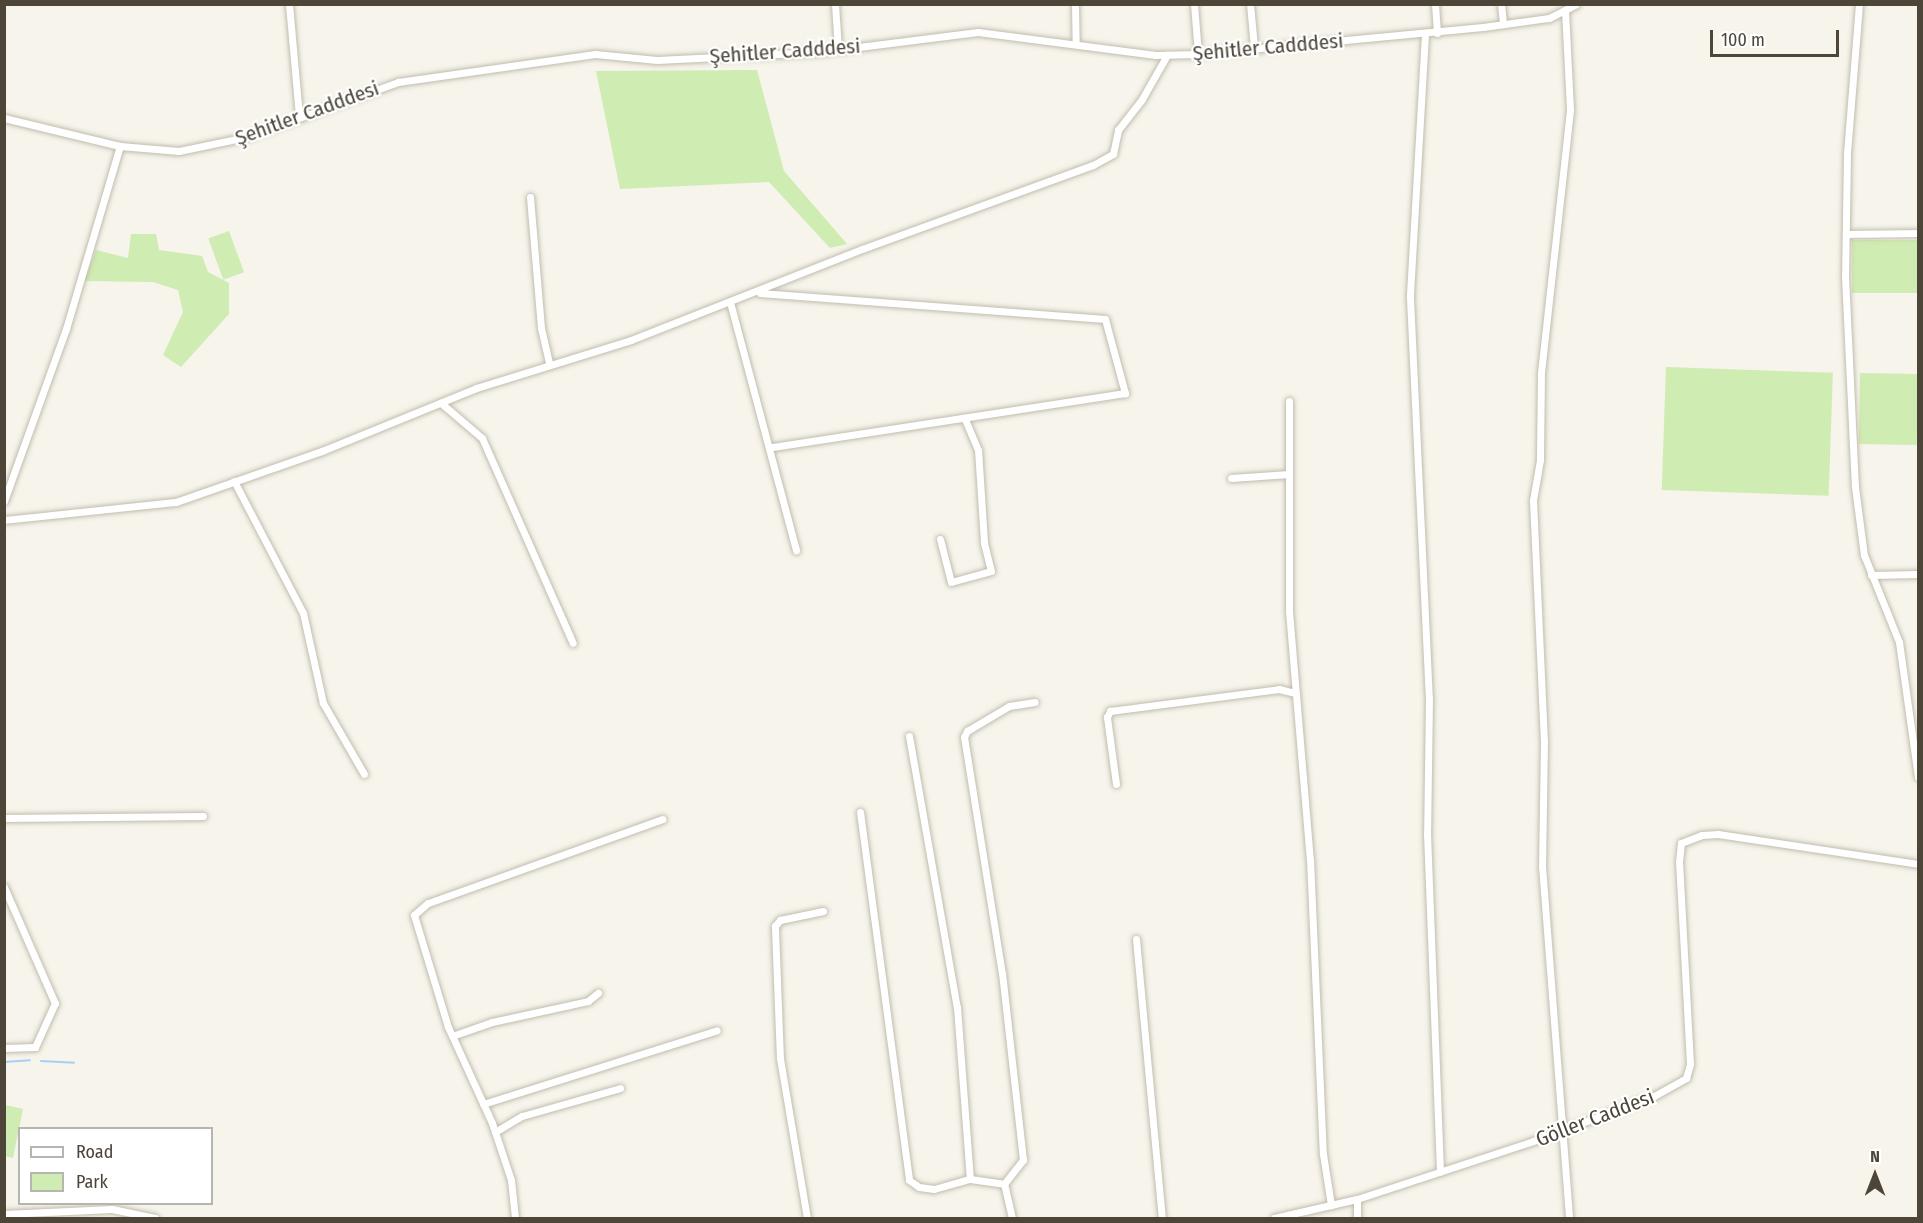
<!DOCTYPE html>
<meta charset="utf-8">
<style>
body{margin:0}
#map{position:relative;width:1923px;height:1223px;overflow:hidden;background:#f6f4eb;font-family:"Fira Sans Condensed",sans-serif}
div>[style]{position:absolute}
.green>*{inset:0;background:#cfecb2;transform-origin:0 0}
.stream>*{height:2px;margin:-1px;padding:0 1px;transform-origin:1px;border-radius:1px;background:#a6d0f5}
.roads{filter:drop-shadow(0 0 2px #c3bcad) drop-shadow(0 0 2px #c3bcad)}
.minor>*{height:7px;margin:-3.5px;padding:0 3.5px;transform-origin:3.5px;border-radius:3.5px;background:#fff}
span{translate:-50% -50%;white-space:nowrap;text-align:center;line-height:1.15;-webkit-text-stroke:4.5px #fff;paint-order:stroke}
.street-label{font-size:21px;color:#4c4538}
.frame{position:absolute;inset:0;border:6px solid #4c4538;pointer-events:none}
.legend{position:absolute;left:18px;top:1127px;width:195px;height:78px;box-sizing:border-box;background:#fff;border:2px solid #b7b5af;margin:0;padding:8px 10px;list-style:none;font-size:18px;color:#4c4538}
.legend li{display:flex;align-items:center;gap:12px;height:30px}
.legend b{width:30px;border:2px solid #b7b5af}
.north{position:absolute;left:1845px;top:1145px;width:60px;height:60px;-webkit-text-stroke:4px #fff;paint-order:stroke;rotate:0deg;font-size:16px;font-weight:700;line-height:24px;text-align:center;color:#4c4538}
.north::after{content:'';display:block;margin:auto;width:21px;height:27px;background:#4c4538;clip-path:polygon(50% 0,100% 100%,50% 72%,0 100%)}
.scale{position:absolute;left:1710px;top:30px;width:129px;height:27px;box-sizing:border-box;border:3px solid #4c4538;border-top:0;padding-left:8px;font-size:18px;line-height:21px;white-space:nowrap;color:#4c4538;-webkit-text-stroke:4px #fff;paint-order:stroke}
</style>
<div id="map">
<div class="green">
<div style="clip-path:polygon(757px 70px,784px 171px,847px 244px,830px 248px,769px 182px,620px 189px,596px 71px)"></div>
<div style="left:229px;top:231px;width:44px;height:22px;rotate:70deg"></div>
<div style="clip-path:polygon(131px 234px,156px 234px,159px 250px,202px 256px,208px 272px,229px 283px,229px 314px,181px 367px,163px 355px,183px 312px,178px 290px,153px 282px,84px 281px,96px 250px,128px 258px)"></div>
<div style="left:1852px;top:240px;width:66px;height:53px"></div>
<div style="left:1666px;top:367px;width:167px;height:123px;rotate:2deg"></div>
<div style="left:1860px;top:373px;width:58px;height:71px;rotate:1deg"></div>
<div style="clip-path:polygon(5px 1105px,23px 1109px,13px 1158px,5px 1156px)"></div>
</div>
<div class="stream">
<div style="left:41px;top:1061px;width:33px;rotate:3deg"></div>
<div style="left:4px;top:1062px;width:26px;rotate:-4deg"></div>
</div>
<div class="roads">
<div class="minor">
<div style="left:289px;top:4px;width:113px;rotate:84.9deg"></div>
<div style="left:835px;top:4px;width:45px;rotate:86.2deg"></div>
<div style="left:1075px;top:4px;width:39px;rotate:89deg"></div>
<div style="left:1194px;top:4px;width:50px;rotate:85.4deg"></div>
<div style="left:1250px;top:4px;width:43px;rotate:84.7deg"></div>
<div style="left:1435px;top:4px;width:29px;rotate:86deg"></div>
<div style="left:1501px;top:4px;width:20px;rotate:84deg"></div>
<div style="left:1859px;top:4px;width:150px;rotate:94.6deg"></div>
<div style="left:1847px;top:154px;width:122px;rotate:90.9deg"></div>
<div style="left:1845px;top:276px;width:211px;rotate:87.3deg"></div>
<div style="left:1855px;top:487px;width:69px;rotate:82.5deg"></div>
<div style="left:1864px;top:555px;width:94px;rotate:68.1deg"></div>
<div style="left:1899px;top:642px;width:136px;rotate:82deg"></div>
<div style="left:1565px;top:10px;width:100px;rotate:87.1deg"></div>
<div style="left:1570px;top:110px;width:265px;rotate:96.3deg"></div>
<div style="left:1541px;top:373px;width:87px;rotate:90.7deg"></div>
<div style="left:1540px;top:460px;width:41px;rotate:99.9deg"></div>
<div style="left:1533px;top:500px;width:242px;rotate:87.4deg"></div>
<div style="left:1544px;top:742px;width:124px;rotate:90.9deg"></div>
<div style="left:1542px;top:866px;width:353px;rotate:85.6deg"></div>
<div style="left:1425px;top:34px;width:264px;rotate:93.3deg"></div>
<div style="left:1410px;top:298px;width:400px;rotate:87.3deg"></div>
<div style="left:1429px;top:698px;width:135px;rotate:90.8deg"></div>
<div style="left:1427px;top:833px;width:339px;rotate:87.8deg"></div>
<div style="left:4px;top:118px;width:119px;rotate:13.6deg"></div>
<div style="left:120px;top:146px;width:59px;rotate:4.8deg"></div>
<div style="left:179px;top:151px;width:68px;rotate:-11.8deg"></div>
<div style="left:246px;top:137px;width:162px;rotate:-19.9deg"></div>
<div style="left:398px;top:82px;width:199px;rotate:-8.1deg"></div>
<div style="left:595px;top:54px;width:62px;rotate:5.5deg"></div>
<div style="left:657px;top:60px;width:162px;rotate:-2.8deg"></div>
<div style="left:819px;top:52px;width:160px;rotate:-7.2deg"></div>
<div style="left:978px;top:32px;width:179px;rotate:7.4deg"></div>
<div style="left:1156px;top:55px;width:42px;rotate:-1.4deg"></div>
<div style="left:1198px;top:54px;width:286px;rotate:-5.4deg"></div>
<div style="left:1483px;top:27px;width:67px;rotate:-7.8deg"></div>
<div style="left:1549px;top:18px;width:30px;rotate:-27deg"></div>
<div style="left:530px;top:197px;width:131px;rotate:85.2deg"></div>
<div style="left:541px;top:328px;width:37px;rotate:77deg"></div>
<div style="left:1846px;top:234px;width:72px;rotate:-0.8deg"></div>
<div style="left:760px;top:293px;width:346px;rotate:4.3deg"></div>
<div style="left:1105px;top:319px;width:77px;rotate:74.9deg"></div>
<div style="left:1125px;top:393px;width:358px;rotate:171.3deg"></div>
<div style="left:730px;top:302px;width:257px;rotate:75.1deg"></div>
<div style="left:1289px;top:401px;width:210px;rotate:90deg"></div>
<div style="left:1289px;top:611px;width:249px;rotate:85.2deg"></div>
<div style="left:1310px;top:859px;width:295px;rotate:87.5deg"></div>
<div style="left:1323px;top:1154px;width:52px;rotate:81.1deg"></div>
<div style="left:441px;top:403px;width:54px;rotate:40.5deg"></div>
<div style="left:482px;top:438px;width:224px;rotate:66.1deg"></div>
<div style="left:1231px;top:478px;width:58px;rotate:-3.9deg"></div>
<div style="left:234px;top:481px;width:149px;rotate:62.4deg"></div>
<div style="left:303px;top:613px;width:92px;rotate:77.5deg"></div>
<div style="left:323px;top:703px;width:82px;rotate:60deg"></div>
<div style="left:4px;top:501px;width:183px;rotate:-70.2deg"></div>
<div style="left:66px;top:329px;width:191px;rotate:-73.6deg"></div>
<div style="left:4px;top:520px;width:173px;rotate:-6deg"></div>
<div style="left:176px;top:502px;width:155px;rotate:-19.3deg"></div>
<div style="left:322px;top:451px;width:166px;rotate:-22.2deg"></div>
<div style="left:476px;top:388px;width:162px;rotate:-17.2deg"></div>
<div style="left:631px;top:340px;width:248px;rotate:-21.5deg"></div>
<div style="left:862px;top:249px;width:246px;rotate:-20deg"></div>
<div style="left:1093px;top:165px;width:23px;rotate:-29deg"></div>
<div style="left:1113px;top:154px;width:25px;rotate:-78deg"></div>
<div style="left:1118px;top:130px;width:39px;rotate:-52deg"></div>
<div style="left:1142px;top:99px;width:51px;rotate:-60.4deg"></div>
<div style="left:940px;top:539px;width:44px;rotate:75.7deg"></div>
<div style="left:951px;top:582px;width:41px;rotate:-15.4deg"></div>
<div style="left:991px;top:571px;width:30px;rotate:-104deg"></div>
<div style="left:984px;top:542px;width:92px;rotate:-93.7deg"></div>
<div style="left:978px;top:450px;width:34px;rotate:-113deg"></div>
<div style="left:1871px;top:575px;width:47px;rotate:-1.2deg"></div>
<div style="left:909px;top:736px;width:275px;rotate:80deg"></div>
<div style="left:957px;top:1007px;width:172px;rotate:85.7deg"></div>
<div style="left:970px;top:1179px;width:34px;rotate:8deg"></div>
<div style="left:1116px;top:784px;width:68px;rotate:-97.7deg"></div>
<div style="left:1107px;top:717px;width:7px;rotate:-63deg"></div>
<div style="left:1110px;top:711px;width:170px;rotate:-7.4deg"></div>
<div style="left:1279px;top:689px;width:16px;rotate:14deg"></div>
<div style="left:860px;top:812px;width:371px;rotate:82.4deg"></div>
<div style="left:909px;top:1180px;width:12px;rotate:35deg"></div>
<div style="left:919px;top:1187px;width:15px;rotate:8deg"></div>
<div style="left:934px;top:1189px;width:37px;rotate:-16deg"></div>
<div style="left:4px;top:818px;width:199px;rotate:-0.6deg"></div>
<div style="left:4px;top:887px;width:127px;rotate:66.3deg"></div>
<div style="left:55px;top:1003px;width:48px;rotate:114.4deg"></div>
<div style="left:35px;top:1047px;width:31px;rotate:178deg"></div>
<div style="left:1136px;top:939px;width:280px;rotate:84.7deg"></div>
<div style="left:452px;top:1036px;width:42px;rotate:-19.3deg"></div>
<div style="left:492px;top:1022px;width:98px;rotate:-12.3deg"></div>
<div style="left:588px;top:1001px;width:13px;rotate:-39deg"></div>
<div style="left:483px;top:1104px;width:245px;rotate:-17.5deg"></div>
<div style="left:495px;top:1132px;width:31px;rotate:-31deg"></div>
<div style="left:522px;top:1116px;width:102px;rotate:-15.9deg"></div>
<div style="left:4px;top:1214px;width:108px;rotate:-2.7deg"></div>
<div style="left:112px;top:1209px;width:44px;rotate:11.8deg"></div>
<div style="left:515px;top:1218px;width:38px;rotate:-96deg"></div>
<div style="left:511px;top:1180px;width:60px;rotate:-108.4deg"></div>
<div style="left:492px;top:1123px;width:106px;rotate:-114.6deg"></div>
<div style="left:448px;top:1027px;width:117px;rotate:-106.9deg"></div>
<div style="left:414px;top:915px;width:18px;rotate:-41deg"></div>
<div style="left:428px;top:903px;width:249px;rotate:-19.7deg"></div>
<div style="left:807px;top:1218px;width:161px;rotate:-99.6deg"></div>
<div style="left:780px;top:1059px;width:133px;rotate:-92.2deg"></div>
<div style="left:775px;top:926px;width:8px;rotate:-50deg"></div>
<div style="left:780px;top:920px;width:44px;rotate:-11.8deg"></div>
<div style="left:1012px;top:1218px;width:35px;rotate:-103deg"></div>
<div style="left:1004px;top:1184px;width:31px;rotate:-52deg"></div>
<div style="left:1023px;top:1160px;width:187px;rotate:-96.4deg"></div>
<div style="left:1002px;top:974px;width:240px;rotate:-99.1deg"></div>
<div style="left:964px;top:737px;width:7px;rotate:-63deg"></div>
<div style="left:967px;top:731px;width:49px;rotate:-30.8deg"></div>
<div style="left:1009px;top:706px;width:26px;rotate:-9deg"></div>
<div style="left:1274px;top:1218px;width:85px;rotate:-12.9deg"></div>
<div style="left:1357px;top:1199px;width:185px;rotate:-18.2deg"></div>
<div style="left:1533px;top:1141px;width:129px;rotate:-20.4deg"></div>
<div style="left:1654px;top:1096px;width:37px;rotate:-29deg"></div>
<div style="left:1686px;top:1078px;width:15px;rotate:-74deg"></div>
<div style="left:1690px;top:1064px;width:202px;rotate:-93.1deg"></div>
<div style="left:1679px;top:862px;width:19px;rotate:-84deg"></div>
<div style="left:1681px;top:843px;width:22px;rotate:-21deg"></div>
<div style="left:1702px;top:835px;width:16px;rotate:-4deg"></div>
<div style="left:1718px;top:834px;width:202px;rotate:8.5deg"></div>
<div style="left:1357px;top:1218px;width:19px;rotate:-90deg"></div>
</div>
</div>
<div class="street-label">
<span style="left:1268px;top:47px;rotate:-5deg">Şehitler Cadddesi</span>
<span style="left:785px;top:51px;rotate:-4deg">Şehitler Cadddesi</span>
<span style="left:307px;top:113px;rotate:-20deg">Şehitler Cadddesi</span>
<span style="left:1595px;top:1118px;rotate:-21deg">Göller Caddesi</span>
</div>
<div class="frame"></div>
<ul class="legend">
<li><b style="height:8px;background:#fff"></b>Road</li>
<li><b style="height:16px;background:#cfecb2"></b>Park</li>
</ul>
<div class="north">N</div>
<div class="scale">100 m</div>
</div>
